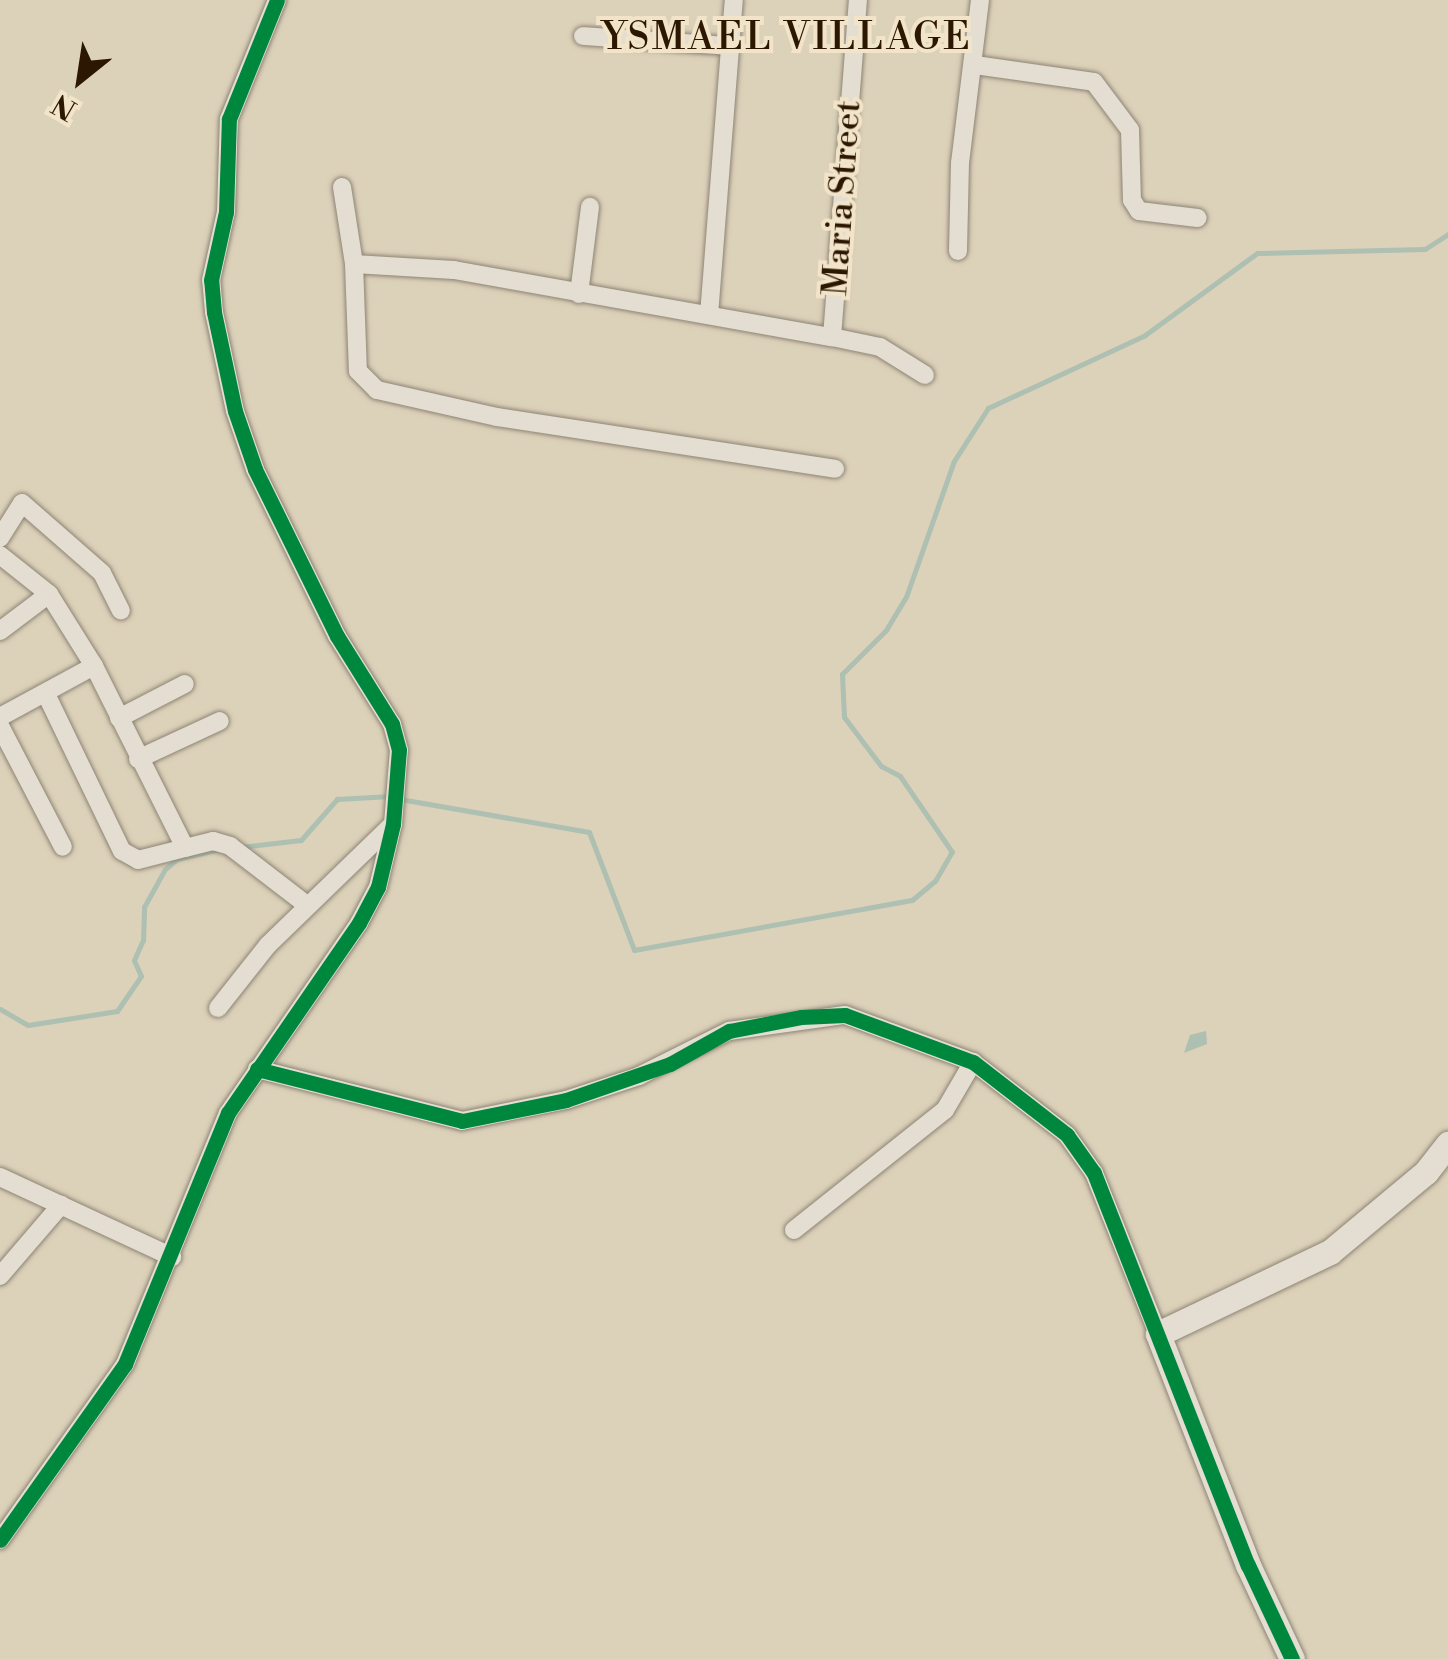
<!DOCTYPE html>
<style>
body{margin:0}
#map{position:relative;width:1448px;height:1659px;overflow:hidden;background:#dcd1b9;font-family:"Libre Bodoni",serif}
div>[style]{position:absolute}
.water>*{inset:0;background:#adc0b1}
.stream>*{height:5px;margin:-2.5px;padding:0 2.5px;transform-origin:2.5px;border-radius:2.5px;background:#adc0b1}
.roads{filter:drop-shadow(0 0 2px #8d8474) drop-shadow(0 0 2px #8d8474)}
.street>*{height:18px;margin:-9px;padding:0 9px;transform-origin:9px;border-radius:9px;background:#e3ddd2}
.secondary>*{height:25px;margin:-12.5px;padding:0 12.5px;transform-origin:12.5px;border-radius:12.5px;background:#e3ddd2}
.cycleway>*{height:15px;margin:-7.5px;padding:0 7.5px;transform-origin:7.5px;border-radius:7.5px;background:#00873e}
span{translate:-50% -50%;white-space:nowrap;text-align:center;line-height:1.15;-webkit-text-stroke:8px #f2e4c8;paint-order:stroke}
.street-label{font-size:35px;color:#2c1702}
.neighbourhood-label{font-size:38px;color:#2c1702;letter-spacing:2.5px}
.north{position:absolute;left:30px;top:30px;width:100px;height:100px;-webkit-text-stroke:8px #f2e4c8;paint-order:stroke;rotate:210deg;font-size:28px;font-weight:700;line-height:40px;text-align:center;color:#2c1702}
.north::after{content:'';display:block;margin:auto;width:35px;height:45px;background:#2c1702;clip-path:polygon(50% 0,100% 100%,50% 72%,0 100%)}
</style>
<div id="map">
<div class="water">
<div style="clip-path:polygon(1206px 1031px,1207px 1044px,1184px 1053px,1190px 1035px)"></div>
</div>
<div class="stream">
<div style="left:400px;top:799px;width:192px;rotate:9.9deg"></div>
<div style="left:589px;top:832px;width:126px;rotate:69.1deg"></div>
<div style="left:634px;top:950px;width:282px;rotate:-10.2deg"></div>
<div style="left:912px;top:900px;width:30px;rotate:-40deg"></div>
<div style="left:935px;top:881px;width:34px;rotate:-60deg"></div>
<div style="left:952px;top:852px;width:92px;rotate:-124.4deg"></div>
<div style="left:900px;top:776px;width:21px;rotate:-152deg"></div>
<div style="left:881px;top:766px;width:61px;rotate:-127.1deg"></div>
<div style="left:844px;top:717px;width:43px;rotate:-92.7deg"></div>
<div style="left:842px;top:674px;width:62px;rotate:-45deg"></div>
<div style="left:886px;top:630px;width:39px;rotate:-59deg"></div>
<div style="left:906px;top:597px;width:144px;rotate:-70.6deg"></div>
<div style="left:954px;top:461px;width:63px;rotate:-57.3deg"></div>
<div style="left:988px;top:408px;width:173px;rotate:-24.9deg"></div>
<div style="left:1145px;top:335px;width:139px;rotate:-36.2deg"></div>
<div style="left:1257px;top:253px;width:168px;rotate:-1.4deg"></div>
<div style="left:1425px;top:249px;width:27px;rotate:-33deg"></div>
<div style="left:241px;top:847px;width:60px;rotate:-6.7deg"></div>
<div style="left:301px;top:840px;width:55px;rotate:-48.7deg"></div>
<div style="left:337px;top:799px;width:53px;rotate:-3.2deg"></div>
<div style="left:0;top:1009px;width:32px;rotate:30deg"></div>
<div style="left:28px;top:1025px;width:90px;rotate:-8.9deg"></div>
<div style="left:117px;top:1011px;width:42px;rotate:-55.6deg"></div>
<div style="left:141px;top:976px;width:17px;rotate:-114deg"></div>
<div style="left:134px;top:960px;width:22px;rotate:-66deg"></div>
<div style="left:143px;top:940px;width:33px;rotate:-88deg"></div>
<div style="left:144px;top:907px;width:43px;rotate:-61.1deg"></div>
<div style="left:165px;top:869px;width:16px;rotate:-40deg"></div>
<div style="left:177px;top:859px;width:44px;rotate:-13.1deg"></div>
</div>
<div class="roads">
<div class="street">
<div style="left:583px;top:36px;width:147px;rotate:3.9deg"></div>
<div style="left:975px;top:65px;width:120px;rotate:8.1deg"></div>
<div style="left:1094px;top:82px;width:60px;rotate:53.1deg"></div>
<div style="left:1130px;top:130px;width:70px;rotate:88.4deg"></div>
<div style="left:1132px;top:200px;width:13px;rotate:58deg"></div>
<div style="left:1139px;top:211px;width:59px;rotate:6.8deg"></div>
<div style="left:342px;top:187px;width:78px;rotate:81.1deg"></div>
<div style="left:354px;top:264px;width:100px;rotate:3.4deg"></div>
<div style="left:454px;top:270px;width:384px;rotate:10.1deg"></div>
<div style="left:832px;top:337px;width:49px;rotate:11.8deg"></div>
<div style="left:880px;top:347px;width:53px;rotate:31.9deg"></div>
<div style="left:958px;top:251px;width:88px;rotate:-88.7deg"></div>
<div style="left:960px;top:163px;width:164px;rotate:-83deg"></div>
<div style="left:354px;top:264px;width:107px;rotate:87.9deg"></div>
<div style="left:358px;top:371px;width:27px;rotate:45deg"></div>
<div style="left:377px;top:390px;width:123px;rotate:12.7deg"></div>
<div style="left:497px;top:417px;width:342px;rotate:8.7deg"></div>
<div style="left:579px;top:294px;width:88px;rotate:-82.8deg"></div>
<div style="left:709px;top:315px;width:316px;rotate:-85.5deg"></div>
<div style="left:832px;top:337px;width:338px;rotate:-85.6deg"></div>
<div style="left:0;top:538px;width:41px;rotate:-57.8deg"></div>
<div style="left:22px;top:503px;width:106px;rotate:41.2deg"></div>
<div style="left:102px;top:573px;width:42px;rotate:63.4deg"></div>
<div style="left:0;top:555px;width:63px;rotate:38.5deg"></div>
<div style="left:49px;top:594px;width:85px;rotate:58deg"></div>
<div style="left:94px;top:666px;width:203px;rotate:63.4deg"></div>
<div style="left:185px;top:848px;width:29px;rotate:-14deg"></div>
<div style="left:213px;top:841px;width:18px;rotate:16deg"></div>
<div style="left:230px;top:846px;width:97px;rotate:37.5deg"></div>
<div style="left:0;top:631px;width:61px;rotate:-37.1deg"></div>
<div style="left:46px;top:694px;width:174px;rotate:64.2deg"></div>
<div style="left:122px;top:851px;width:18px;rotate:29deg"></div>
<div style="left:138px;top:860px;width:49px;rotate:-14.3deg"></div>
<div style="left:0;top:717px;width:107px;rotate:-28.5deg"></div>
<div style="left:119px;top:718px;width:74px;rotate:-27.3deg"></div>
<div style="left:0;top:726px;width:136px;rotate:62.5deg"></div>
<div style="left:138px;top:759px;width:90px;rotate:-24.9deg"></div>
<div style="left:218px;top:1008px;width:80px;rotate:-51.6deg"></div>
<div style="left:268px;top:945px;width:174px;rotate:-44.1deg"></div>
<div style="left:257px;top:1069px;width:211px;rotate:14.2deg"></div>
<div style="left:462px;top:1121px;width:106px;rotate:-11.4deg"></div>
<div style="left:566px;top:1100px;width:77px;rotate:-18.2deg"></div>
<div style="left:639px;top:1076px;width:101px;rotate:-26.6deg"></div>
<div style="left:729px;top:1031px;width:117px;rotate:-7.9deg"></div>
<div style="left:845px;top:1015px;width:136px;rotate:20.2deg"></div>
<div style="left:973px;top:1062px;width:119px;rotate:37.8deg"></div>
<div style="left:1067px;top:1135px;width:47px;rotate:54.6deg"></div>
<div style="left:1094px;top:1173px;width:173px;rotate:68.3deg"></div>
<div style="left:0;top:1177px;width:190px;rotate:24.9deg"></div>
<div style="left:794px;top:1230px;width:193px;rotate:-38.5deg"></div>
<div style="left:945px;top:1110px;width:56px;rotate:-59.7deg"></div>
<div style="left:0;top:1276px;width:94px;rotate:-49.3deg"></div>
<div style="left:0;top:1540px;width:216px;rotate:-54.6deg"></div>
<div style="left:125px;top:1364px;width:271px;rotate:-67.7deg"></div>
<div style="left:228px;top:1113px;width:231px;rotate:-55.4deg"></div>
<div style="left:359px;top:923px;width:41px;rotate:-62.2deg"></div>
<div style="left:378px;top:887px;width:65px;rotate:-76.6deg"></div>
<div style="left:393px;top:824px;width:74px;rotate:-85.4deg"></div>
<div style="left:399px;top:750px;width:27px;rotate:-105deg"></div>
<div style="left:392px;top:724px;width:104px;rotate:-122deg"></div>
<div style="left:337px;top:636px;width:186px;rotate:-116.2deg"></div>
<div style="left:255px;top:469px;width:61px;rotate:-109deg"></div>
<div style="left:235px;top:411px;width:101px;rotate:-102deg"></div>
<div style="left:214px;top:312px;width:32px;rotate:-95deg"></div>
<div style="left:211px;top:280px;width:70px;rotate:-77.6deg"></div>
<div style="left:226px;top:212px;width:93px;rotate:-88.2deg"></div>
<div style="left:229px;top:119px;width:128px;rotate:-68deg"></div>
</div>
<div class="secondary">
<div style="left:1292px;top:1659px;width:104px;rotate:-115.1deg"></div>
<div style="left:1248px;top:1565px;width:248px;rotate:-111.3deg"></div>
<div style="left:1158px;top:1334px;width:191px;rotate:-25.5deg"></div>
<div style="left:1330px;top:1252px;width:125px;rotate:-39.8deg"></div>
<div style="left:1426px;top:1172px;width:36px;rotate:-52deg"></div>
</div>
</div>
<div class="cycleway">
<div style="left:257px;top:1069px;width:211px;rotate:14.2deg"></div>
<div style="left:462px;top:1121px;width:106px;rotate:-11.4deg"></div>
<div style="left:566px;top:1100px;width:110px;rotate:-19.1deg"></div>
<div style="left:670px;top:1064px;width:68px;rotate:-29.2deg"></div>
<div style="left:729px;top:1031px;width:73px;rotate:-11deg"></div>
<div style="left:801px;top:1017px;width:44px;rotate:-2.6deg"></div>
<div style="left:845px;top:1015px;width:136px;rotate:20.2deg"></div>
<div style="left:973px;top:1062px;width:119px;rotate:37.8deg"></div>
<div style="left:1067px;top:1135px;width:47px;rotate:54.6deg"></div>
<div style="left:1094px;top:1173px;width:421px;rotate:68.6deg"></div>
<div style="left:1248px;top:1565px;width:104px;rotate:64.9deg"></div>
<div style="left:0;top:1540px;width:216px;rotate:-54.6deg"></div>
<div style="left:125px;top:1364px;width:271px;rotate:-67.7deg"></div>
<div style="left:228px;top:1113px;width:231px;rotate:-55.4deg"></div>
<div style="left:359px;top:923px;width:41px;rotate:-62.2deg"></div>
<div style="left:378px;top:887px;width:65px;rotate:-76.6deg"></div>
<div style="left:393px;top:824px;width:74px;rotate:-85.4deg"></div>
<div style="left:399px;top:750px;width:27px;rotate:-105deg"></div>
<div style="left:392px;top:724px;width:104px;rotate:-122deg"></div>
<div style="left:337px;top:636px;width:186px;rotate:-116.2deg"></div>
<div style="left:255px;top:469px;width:61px;rotate:-109deg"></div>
<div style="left:235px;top:411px;width:101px;rotate:-102deg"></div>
<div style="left:214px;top:312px;width:32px;rotate:-95deg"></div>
<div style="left:211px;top:280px;width:70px;rotate:-77.6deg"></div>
<div style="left:226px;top:212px;width:93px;rotate:-88.2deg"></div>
<div style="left:229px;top:119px;width:128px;rotate:-68deg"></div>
</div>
<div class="street-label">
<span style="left:843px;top:198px;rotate:-86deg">Maria Street</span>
</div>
<div class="neighbourhood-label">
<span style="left:787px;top:38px">YSMAEL VILLAGE</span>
</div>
<div class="north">N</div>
</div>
